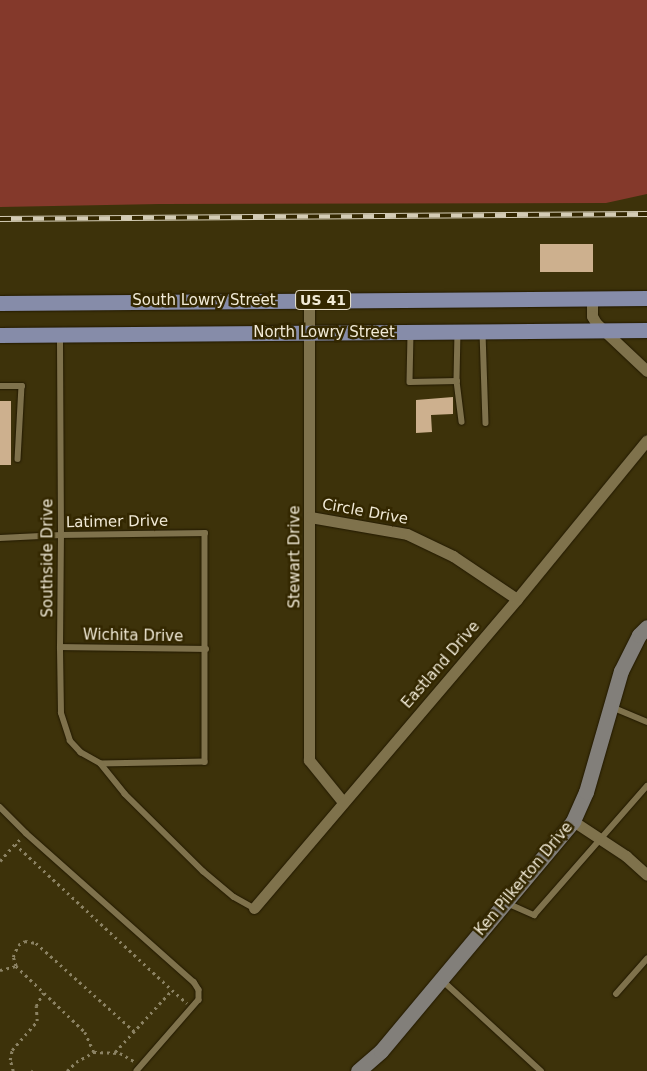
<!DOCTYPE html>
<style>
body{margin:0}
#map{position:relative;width:647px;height:1071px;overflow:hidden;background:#3d320a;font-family:"DejaVu Sans",sans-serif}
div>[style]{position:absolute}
.green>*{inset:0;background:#84392b}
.building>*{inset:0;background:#cdb08e;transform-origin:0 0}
.path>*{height:2.5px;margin-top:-1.25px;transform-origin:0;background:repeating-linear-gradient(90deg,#8b8263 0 2.5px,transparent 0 6.5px)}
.roads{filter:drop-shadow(0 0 1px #221900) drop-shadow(0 0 1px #221900)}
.lane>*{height:5.5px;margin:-2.75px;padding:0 2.75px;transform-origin:2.75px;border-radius:2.75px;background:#7f724c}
.street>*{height:11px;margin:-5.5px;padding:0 5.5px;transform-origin:5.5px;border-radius:5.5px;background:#7f724c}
.secondary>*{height:15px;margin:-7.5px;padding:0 7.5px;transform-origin:7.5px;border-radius:7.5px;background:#827f7a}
.primary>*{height:15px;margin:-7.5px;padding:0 7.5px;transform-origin:7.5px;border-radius:7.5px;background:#868ca9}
.rail>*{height:5.5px;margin-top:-2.75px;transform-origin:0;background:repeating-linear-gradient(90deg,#332700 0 11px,#d4ccb5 0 22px);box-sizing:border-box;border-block:1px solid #d4ccb5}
span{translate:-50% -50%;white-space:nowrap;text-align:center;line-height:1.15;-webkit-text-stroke:5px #332700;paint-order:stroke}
.shield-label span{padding:1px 4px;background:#332700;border:1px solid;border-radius:4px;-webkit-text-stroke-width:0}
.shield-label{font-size:14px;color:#f1ead6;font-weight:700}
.street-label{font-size:15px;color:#f1ead6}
</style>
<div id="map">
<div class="green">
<div style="clip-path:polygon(0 0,647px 0,647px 194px,606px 203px,160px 204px,0 207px)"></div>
</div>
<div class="building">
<div style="left:540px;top:244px;width:53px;height:28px"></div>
<div style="clip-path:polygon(453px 397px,453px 414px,431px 415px,432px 432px,416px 433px,416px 400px)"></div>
<div style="left:0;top:401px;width:11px;height:64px"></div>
</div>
<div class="path">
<div style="left:20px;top:840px;width:6px;rotate:141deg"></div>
<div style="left:15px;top:844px;width:214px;rotate:42.9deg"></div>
<div style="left:0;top:861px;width:23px;rotate:-49deg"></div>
<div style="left:16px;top:966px;width:9px;rotate:-108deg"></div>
<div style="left:13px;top:957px;width:13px;rotate:-67deg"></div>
<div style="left:18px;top:945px;width:8px;rotate:-30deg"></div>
<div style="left:25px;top:941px;width:11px;rotate:10deg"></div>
<div style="left:36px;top:943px;width:132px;rotate:41.9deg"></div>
<div style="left:0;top:970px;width:16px;rotate:-14deg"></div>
<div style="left:16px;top:966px;width:95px;rotate:43.7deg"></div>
<div style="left:85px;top:1032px;width:22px;rotate:66deg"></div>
<div style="left:115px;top:1052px;width:84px;rotate:-47.4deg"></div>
<div style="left:172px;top:990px;width:20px;rotate:41deg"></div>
<div style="left:13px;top:1071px;width:11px;rotate:-105deg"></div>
<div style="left:10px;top:1060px;width:10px;rotate:-79deg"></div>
<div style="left:12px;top:1050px;width:38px;rotate:-49deg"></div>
<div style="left:37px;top:1021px;width:15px;rotate:-94deg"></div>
<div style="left:36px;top:1006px;width:15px;rotate:-62deg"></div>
<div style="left:32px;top:1071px;width:1px;rotate:-45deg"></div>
<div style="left:67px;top:1071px;width:13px;rotate:-45deg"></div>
<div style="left:76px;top:1062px;width:21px;rotate:-29deg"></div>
<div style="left:94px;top:1052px;width:26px;rotate:2deg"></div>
<div style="left:120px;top:1053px;width:16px;rotate:30deg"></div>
</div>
<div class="roads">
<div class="lane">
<div style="left:458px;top:332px;width:49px;rotate:91.2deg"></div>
<div style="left:457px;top:381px;width:41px;rotate:83deg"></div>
<div style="left:483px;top:333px;width:90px;rotate:88.1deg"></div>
<div style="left:411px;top:334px;width:48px;rotate:91.2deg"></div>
<div style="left:410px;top:382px;width:47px;rotate:-1.2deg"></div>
<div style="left:0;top:386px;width:22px"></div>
<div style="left:22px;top:386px;width:73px;rotate:93.1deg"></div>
<div style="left:0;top:538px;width:61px;rotate:-2.8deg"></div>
<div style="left:61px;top:535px;width:144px;rotate:-0.8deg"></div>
<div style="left:205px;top:533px;width:229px;rotate:90deg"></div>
<div style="left:205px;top:762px;width:104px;rotate:178.9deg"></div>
<div style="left:101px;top:764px;width:23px;rotate:-151deg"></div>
<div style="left:81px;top:753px;width:16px;rotate:-133deg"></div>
<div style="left:70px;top:741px;width:29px;rotate:-108deg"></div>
<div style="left:61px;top:713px;width:66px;rotate:-90.9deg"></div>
<div style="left:60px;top:647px;width:112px;rotate:-89.5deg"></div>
<div style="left:61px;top:535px;width:199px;rotate:-90.3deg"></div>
<div style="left:60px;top:647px;width:146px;rotate:0.8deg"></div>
<div style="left:612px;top:707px;width:38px;rotate:23deg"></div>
<div style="left:101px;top:764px;width:38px;rotate:51deg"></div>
<div style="left:125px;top:794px;width:110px;rotate:44.6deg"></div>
<div style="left:203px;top:871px;width:40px;rotate:40deg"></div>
<div style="left:234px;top:897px;width:23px;rotate:29deg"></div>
<div style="left:0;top:807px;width:37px;rotate:45deg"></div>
<div style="left:26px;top:833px;width:225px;rotate:41.6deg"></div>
<div style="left:194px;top:982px;width:9px;rotate:58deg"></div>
<div style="left:199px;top:990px;width:10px;rotate:90deg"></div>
<div style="left:199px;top:1000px;width:94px;rotate:131.1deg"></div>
<div style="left:507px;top:903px;width:30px;rotate:24deg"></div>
<div style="left:534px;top:915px;width:171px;rotate:-48.8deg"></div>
<div style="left:441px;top:979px;width:136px;rotate:42.6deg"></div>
<div style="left:616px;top:994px;width:47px;rotate:-48.5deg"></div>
</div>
<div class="street">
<div style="left:592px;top:298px;width:18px;rotate:90deg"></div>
<div style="left:592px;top:316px;width:8px;rotate:60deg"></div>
<div style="left:596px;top:323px;width:70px;rotate:43.3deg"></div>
<div style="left:309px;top:300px;width:460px;rotate:90deg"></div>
<div style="left:309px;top:760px;width:54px;rotate:51deg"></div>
<div style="left:310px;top:517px;width:98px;rotate:9.9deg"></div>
<div style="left:407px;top:534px;width:51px;rotate:25.6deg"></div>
<div style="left:453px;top:556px;width:77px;rotate:33.9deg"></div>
<div style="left:573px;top:821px;width:64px;rotate:33.4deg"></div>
<div style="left:626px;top:856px;width:28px;rotate:42deg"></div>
<div style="left:254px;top:908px;width:406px;rotate:-49.6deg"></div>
<div style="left:517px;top:599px;width:205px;rotate:-50.7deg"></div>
</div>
<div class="secondary">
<div style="left:358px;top:1071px;width:30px;rotate:-41deg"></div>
<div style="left:381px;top:1051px;width:300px;rotate:-50.1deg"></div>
<div style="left:573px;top:821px;width:32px;rotate:-66deg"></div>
<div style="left:586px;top:792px;width:126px;rotate:-73.9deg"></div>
<div style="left:621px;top:671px;width:40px;rotate:-63.4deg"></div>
<div style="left:639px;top:635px;width:11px;rotate:-45deg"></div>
</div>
<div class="primary">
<div style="left:0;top:303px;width:647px;rotate:-0.44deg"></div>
<div style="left:0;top:335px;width:647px;rotate:-0.44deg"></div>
</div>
</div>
<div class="rail">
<div style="left:0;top:219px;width:647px;rotate:-0.44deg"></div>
</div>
<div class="shield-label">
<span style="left:323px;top:300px">US 41</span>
</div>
<div class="street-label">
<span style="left:204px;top:301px">South Lowry Street</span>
<span style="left:324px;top:333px">North Lowry Street</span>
<span style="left:365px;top:512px;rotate:10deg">Circle Drive</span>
<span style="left:117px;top:522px;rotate:-1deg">Latimer Drive</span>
<span style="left:295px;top:557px;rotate:-90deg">Stewart Drive</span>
<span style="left:48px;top:558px;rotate:-90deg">Southside Drive</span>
<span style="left:133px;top:636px;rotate:1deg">Wichita Drive</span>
<span style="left:441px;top:665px;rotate:-49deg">Eastland Drive</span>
<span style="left:524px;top:879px;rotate:-50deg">Ken Pilkerton Drive</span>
</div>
</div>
